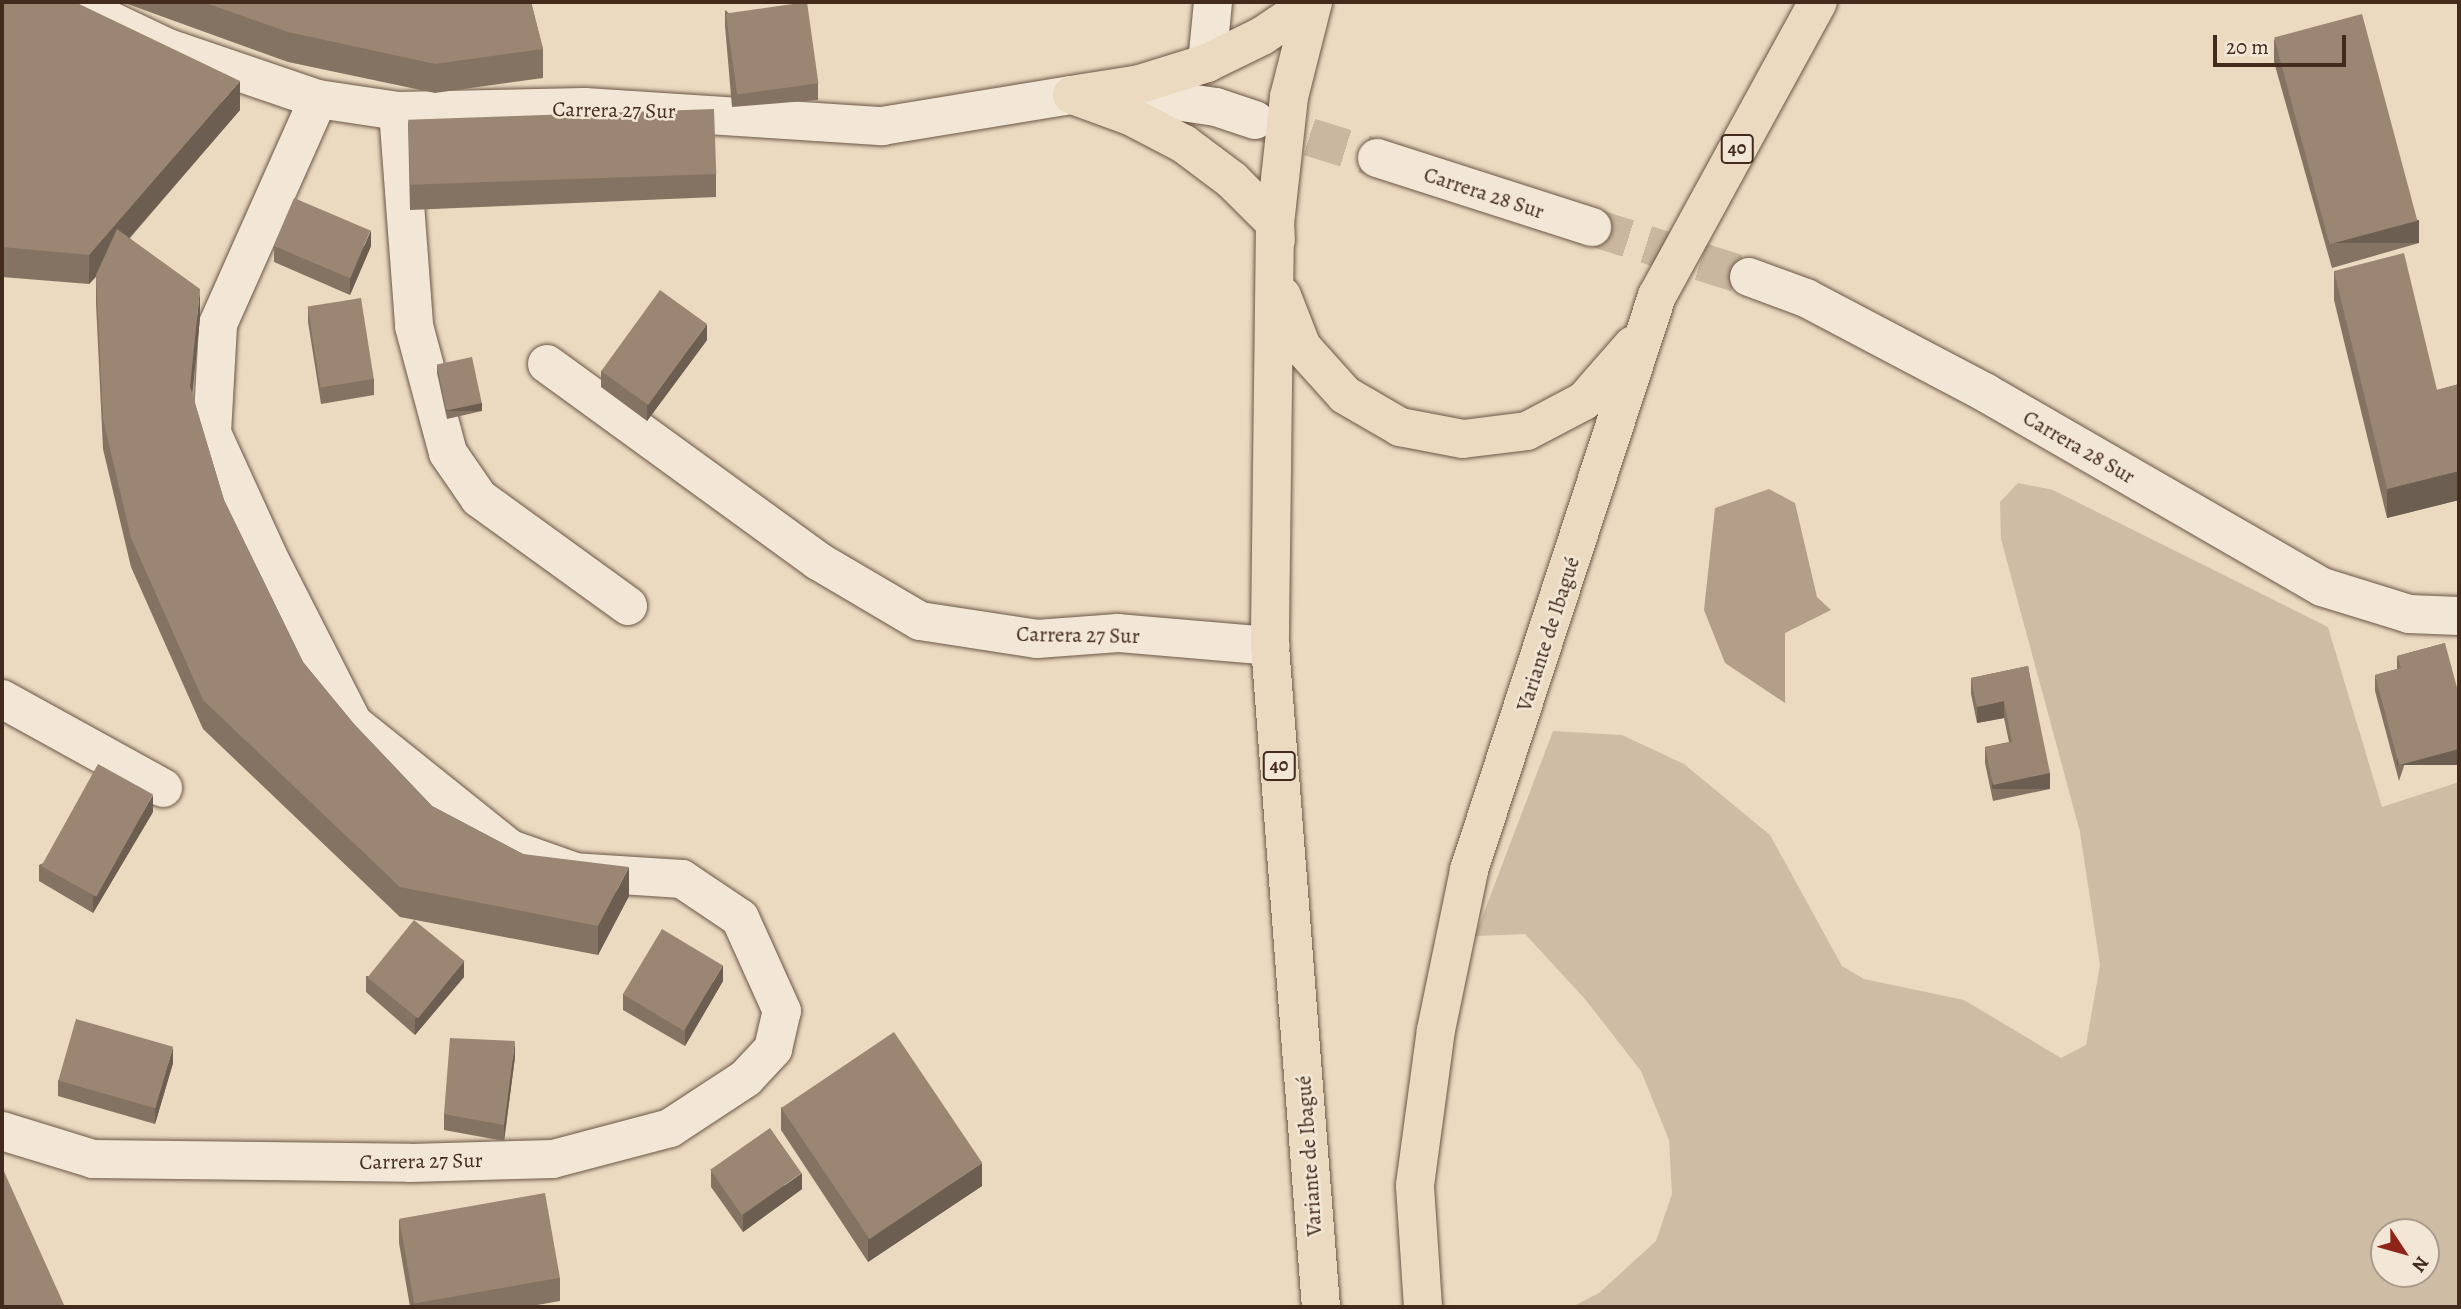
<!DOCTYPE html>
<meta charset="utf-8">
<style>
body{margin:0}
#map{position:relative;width:2461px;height:1309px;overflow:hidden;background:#ebdac0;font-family:Alegreya,serif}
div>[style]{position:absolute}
.green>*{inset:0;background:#cebca4}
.water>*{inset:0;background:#b29e89}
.minor-tunnel>*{height:38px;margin-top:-19px;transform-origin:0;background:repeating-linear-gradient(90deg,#c9b79f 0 38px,transparent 0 57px)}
.roads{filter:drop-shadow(0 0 2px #6c5646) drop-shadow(0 0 2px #6c5646)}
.minor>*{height:38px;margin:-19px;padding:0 19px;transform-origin:19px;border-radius:19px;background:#f2e7d6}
.highway>*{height:38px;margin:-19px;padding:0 19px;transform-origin:19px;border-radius:19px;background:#ebdac0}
.wall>*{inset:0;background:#847362}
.shaded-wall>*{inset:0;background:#6c5e50;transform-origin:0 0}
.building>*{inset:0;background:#9a8672;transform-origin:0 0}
span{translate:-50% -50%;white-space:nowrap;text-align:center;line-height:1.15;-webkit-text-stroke:5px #f2e7d6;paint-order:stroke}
.shield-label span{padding:2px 5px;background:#f2e7d6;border:2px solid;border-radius:5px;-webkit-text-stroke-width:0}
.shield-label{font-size:19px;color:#422a1d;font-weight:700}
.street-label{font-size:21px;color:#422a1d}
.frame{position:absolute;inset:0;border:4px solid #422a1d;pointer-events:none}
.north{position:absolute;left:2370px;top:1218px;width:70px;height:70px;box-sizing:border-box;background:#f2e7d6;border:2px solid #ac9b8c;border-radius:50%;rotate:126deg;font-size:19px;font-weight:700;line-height:28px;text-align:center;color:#422a1d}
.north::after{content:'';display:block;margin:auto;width:24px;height:32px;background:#8f2418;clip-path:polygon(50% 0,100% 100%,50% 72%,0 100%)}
.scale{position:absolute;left:2213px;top:35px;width:133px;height:32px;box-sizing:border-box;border:4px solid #422a1d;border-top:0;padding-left:9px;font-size:21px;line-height:24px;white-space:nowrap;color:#422a1d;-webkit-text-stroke:5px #f2e7d6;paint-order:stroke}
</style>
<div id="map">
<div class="green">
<div style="clip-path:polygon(evenodd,2018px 483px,2053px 490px,2328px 627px,2382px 807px,2459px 782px,2459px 1307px,1572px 1307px,1599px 1293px,1656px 1241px,1672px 1194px,1669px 1140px,1641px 1071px,1585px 999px,1525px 934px,1475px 936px,1553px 731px,1622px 735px,1684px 764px,1770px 835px,1842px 966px,1864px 979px,1964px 1000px,2061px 1058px,2086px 1045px,2100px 965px,2080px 832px,2001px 539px,2000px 502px,2018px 483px,2384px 1232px,2426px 1232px,2426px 1274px,2384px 1274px,2384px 1232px)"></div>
</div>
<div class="water">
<div style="clip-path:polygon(1769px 489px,1795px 503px,1817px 597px,1831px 610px,1785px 633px,1785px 703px,1725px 663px,1704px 610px,1715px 508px)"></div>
</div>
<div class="minor-tunnel">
<div style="left:1255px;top:120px;width:128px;rotate:17.3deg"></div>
<div style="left:1592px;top:227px;width:165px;rotate:17.7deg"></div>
</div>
<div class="roads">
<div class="minor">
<div style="left:71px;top:2px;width:107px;rotate:25.4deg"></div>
<div style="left:168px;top:48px;width:158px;rotate:18.8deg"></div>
<div style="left:318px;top:99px;width:81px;rotate:8.5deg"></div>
<div style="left:398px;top:111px;width:187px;rotate:-1.2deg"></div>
<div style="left:585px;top:107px;width:298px;rotate:3.7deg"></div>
<div style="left:882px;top:126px;width:193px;rotate:-9.3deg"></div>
<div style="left:1072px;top:95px;width:62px"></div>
<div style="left:1134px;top:95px;width:83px;rotate:8.3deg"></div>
<div style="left:1216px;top:107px;width:41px;rotate:18.4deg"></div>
<div style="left:1207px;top:63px;width:61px;rotate:-84.4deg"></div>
<div style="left:398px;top:111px;width:216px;rotate:85.7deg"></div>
<div style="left:414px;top:326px;width:131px;rotate:75deg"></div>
<div style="left:448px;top:453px;width:55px;rotate:55.4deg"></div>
<div style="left:479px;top:498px;width:184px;rotate:35.9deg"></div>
<div style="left:1377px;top:158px;width:226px;rotate:17.8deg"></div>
<div style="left:1749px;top:277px;width:61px;rotate:20.2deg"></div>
<div style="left:1806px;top:298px;width:204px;rotate:27.8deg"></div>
<div style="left:1986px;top:393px;width:388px;rotate:30deg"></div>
<div style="left:2322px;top:587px;width:91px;rotate:17.2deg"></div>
<div style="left:2409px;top:614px;width:50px;rotate:2.3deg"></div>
<div style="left:547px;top:364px;width:335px;rotate:36deg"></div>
<div style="left:818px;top:561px;width:118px;rotate:30.5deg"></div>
<div style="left:920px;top:621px;width:118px;rotate:8.7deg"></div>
<div style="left:1037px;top:639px;width:81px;rotate:-4.2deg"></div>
<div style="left:1118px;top:633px;width:153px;rotate:4.9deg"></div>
<div style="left:2px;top:699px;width:184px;rotate:28.9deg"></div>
<div style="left:2px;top:1131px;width:95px;rotate:17.1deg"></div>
<div style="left:93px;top:1159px;width:317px;rotate:0.7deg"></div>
<div style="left:410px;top:1163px;width:143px;rotate:-1.6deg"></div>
<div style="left:553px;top:1159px;width:121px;rotate:-14.8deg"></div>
<div style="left:670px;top:1128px;width:91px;rotate:-33.3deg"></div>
<div style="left:746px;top:1078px;width:40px;rotate:-47deg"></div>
<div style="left:773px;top:1049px;width:39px;rotate:-77deg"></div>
<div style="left:782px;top:1011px;width:102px;rotate:-114.3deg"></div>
<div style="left:740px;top:918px;width:70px;rotate:-146.1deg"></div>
<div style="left:682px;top:879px;width:107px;rotate:-176.3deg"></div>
<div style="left:575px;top:872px;width:69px;rotate:-160.5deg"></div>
<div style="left:510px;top:849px;width:201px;rotate:-141.3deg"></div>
<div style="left:353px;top:723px;width:187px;rotate:-117deg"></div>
<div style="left:268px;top:556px;width:135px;rotate:-114.5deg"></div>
<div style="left:212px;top:433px;width:109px;rotate:-86.8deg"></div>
<div style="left:218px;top:324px;width:246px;rotate:-66deg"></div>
</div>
<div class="highway">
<div style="left:1313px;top:2px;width:98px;rotate:104.2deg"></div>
<div style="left:1289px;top:97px;width:127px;rotate:96.3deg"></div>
<div style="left:1275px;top:223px;width:423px;rotate:90.7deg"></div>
<div style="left:1270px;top:646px;width:663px;rotate:85.59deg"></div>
<div style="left:1077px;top:94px;width:64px;rotate:-9deg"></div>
<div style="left:1140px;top:84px;width:70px;rotate:-17.4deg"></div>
<div style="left:1207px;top:63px;width:61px;rotate:-26.1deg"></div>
<div style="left:1262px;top:36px;width:61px;rotate:-33.7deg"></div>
<div style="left:1072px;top:95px;width:62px;rotate:19.9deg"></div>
<div style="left:1130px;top:116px;width:61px;rotate:27.4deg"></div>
<div style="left:1184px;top:144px;width:60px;rotate:36.9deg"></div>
<div style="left:1232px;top:180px;width:61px;rotate:45deg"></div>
<div style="left:1275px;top:223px;width:17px;rotate:87deg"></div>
<div style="left:1282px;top:296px;width:55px;rotate:68.6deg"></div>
<div style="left:1302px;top:347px;width:64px;rotate:48.1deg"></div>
<div style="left:1345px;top:395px;width:64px;rotate:30.2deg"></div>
<div style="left:1400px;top:427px;width:64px;rotate:10.8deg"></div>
<div style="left:1463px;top:439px;width:64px;rotate:-7.1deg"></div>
<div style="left:1527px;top:431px;width:64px;rotate:-27.8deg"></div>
<div style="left:1584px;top:401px;width:74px;rotate:-48.8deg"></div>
<div style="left:1423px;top:1307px;width:122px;rotate:-93.8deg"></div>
<div style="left:1415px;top:1185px;width:156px;rotate:-82.3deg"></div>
<div style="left:1436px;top:1030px;width:163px;rotate:-78.3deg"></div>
<div style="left:1469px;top:870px;width:604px;rotate:-71.87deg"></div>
<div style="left:1657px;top:296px;width:335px;rotate:-61.3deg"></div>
</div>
</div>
<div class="wall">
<div style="clip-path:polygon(2px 2px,240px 110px,130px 238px,200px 318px,192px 394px,224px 500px,303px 662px,354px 724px,432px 806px,523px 854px,629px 896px,598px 955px,400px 917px,203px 729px,131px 567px,103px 449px,96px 304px,96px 277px,89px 284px,2px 277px)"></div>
<div style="clip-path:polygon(122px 2px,531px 2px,543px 49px,543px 78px,435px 93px,288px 62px)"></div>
<div style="clip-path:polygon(725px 10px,818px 83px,818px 100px,732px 107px,725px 26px)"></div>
<div style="clip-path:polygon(2274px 39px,2419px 243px,2332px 268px,2274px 62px)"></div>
<div style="clip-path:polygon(408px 122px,716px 174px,716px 197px,410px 210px)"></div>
<div style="clip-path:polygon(274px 246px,371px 246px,350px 295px,274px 262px)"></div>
<div style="clip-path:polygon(2334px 271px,2437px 390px,2459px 384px,2459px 500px,2387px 518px,2334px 300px)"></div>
<div style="clip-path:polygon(308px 306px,374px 379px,374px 395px,321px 404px,308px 322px)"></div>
<div style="clip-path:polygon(707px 340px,647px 421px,601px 387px,601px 371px)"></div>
<div style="clip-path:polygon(437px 365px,482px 411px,447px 419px,437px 373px)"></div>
<div style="clip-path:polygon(2445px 643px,2399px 781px,2375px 691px,2375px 675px,2397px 669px,2397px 656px)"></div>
<div style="clip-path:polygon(2028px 666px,2050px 789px,1993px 801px,1985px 763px,1985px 747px,2009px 742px,2004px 718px,1977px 723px,1971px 694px,1971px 678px)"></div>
<div style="clip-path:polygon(153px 812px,93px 913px,39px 881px,39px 865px)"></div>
<div style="clip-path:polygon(366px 976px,464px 977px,415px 1035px,366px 992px)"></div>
<div style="clip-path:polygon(723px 981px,685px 1046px,623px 1010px,623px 994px)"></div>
<div style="clip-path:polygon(515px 1057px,504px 1141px,444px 1130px,444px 1114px)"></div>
<div style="clip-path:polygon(173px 1063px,155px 1124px,58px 1096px,58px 1080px)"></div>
<div style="clip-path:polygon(781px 1107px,982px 1186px,868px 1262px,781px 1130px)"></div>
<div style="clip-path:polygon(711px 1171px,802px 1189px,743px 1232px,711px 1187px)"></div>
<div style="clip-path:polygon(399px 1220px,560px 1278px,560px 1301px,526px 1307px,410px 1307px,399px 1243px)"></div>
</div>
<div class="shaded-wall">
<div style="clip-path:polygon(240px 81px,240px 110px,89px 284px,89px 255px)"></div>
<div style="left:2419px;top:220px;width:23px;height:91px;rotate:90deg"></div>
<div style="clip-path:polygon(371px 230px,371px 246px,350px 295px,350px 279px)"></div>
<div style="clip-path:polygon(200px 289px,200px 318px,190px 416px,190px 386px)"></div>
<div style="clip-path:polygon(707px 324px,707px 340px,647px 421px,647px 405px)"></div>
<div style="left:482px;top:403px;width:8px;height:36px;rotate:90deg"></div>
<div style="clip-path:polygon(2459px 471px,2459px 500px,2387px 518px,2387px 489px)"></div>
<div style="clip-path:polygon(2004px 701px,2004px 718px,1977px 723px,1977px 707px)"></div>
<div style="left:2459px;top:749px;width:16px;height:62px;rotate:90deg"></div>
<div style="left:2050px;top:773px;width:16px;height:58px;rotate:90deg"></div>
<div style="clip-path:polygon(153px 795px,153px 812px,93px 913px,93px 897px)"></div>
<div style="clip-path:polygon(629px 867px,629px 896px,598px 955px,598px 926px)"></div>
<div style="clip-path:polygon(464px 961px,464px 977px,415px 1035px,415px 1019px)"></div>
<div style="clip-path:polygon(723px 965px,723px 981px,685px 1046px,685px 1030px)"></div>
<div style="clip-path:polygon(515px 1041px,515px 1057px,504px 1141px,504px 1125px)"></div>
<div style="clip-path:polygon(173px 1047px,173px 1063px,155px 1124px,155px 1108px)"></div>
<div style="clip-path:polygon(982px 1163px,982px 1186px,868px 1262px,868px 1239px)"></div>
<div style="clip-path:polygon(802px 1173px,802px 1189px,743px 1232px,743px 1215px)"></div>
</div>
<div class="building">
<div style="clip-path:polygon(2px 2px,75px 2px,240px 81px,89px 255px,2px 247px)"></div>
<div style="clip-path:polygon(203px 2px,531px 2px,543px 49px,435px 64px,288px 32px)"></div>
<div style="left:807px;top:2px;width:82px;height:82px;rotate:82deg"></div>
<div style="left:2362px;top:14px;width:214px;height:91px;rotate:75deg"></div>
<div style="left:714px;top:109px;width:65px;height:306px;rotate:88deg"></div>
<div style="left:294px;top:198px;width:83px;height:52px;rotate:23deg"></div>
<div style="clip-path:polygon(117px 229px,200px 289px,190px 386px,224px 500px,303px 662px,354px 724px,432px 806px,523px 854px,629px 867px,598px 926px,400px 887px,203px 700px,131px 538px,103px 419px,96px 275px)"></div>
<div style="clip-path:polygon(2404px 253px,2437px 390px,2459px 384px,2459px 471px,2387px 489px,2334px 271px)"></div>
<div style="left:660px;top:290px;width:58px;height:100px;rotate:36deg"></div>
<div style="left:361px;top:298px;width:82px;height:54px;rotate:81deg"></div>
<div style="left:472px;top:357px;width:47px;height:36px;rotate:78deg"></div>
<div style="clip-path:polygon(2445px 643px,2459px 695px,2459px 749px,2399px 765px,2375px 675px,2401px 668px,2397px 656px)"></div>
<div style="clip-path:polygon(2028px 666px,2050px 773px,1993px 785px,1985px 747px,2012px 742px,2004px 701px,1977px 707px,1971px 678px)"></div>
<div style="left:98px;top:764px;width:63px;height:117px;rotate:29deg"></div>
<div style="left:414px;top:920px;width:65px;height:74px;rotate:39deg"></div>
<div style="left:662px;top:929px;width:71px;height:76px;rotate:31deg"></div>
<div style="left:76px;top:1019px;width:101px;height:64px;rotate:16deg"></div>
<div style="left:894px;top:1032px;width:158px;height:136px;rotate:56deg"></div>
<div style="clip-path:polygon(450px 1038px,515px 1041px,504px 1125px,444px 1114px)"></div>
<div style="left:770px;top:1128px;width:55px;height:73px;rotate:55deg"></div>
<div style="clip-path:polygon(2px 1167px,65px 1307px,2px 1307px)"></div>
<div style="left:545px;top:1193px;width:86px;height:148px;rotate:80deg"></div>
</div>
<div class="shield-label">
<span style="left:1737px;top:149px">40</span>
<span style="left:1279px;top:766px">40</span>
</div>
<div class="street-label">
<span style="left:614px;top:110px;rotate:1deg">Carrera 27 Sur</span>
<span style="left:1484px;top:193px;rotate:18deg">Carrera 28 Sur</span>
<span style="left:2079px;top:447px;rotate:30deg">Carrera 28 Sur</span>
<span style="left:1548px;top:634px;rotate:-72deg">Variante de Ibagué</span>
<span style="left:1078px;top:635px;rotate:1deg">Carrera 27 Sur</span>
<span style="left:1309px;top:1156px;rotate:-94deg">Variante de Ibagué</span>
<span style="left:421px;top:1161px;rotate:-1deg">Carrera 27 Sur</span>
</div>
<div class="frame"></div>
<div class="north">N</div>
<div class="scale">20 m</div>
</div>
